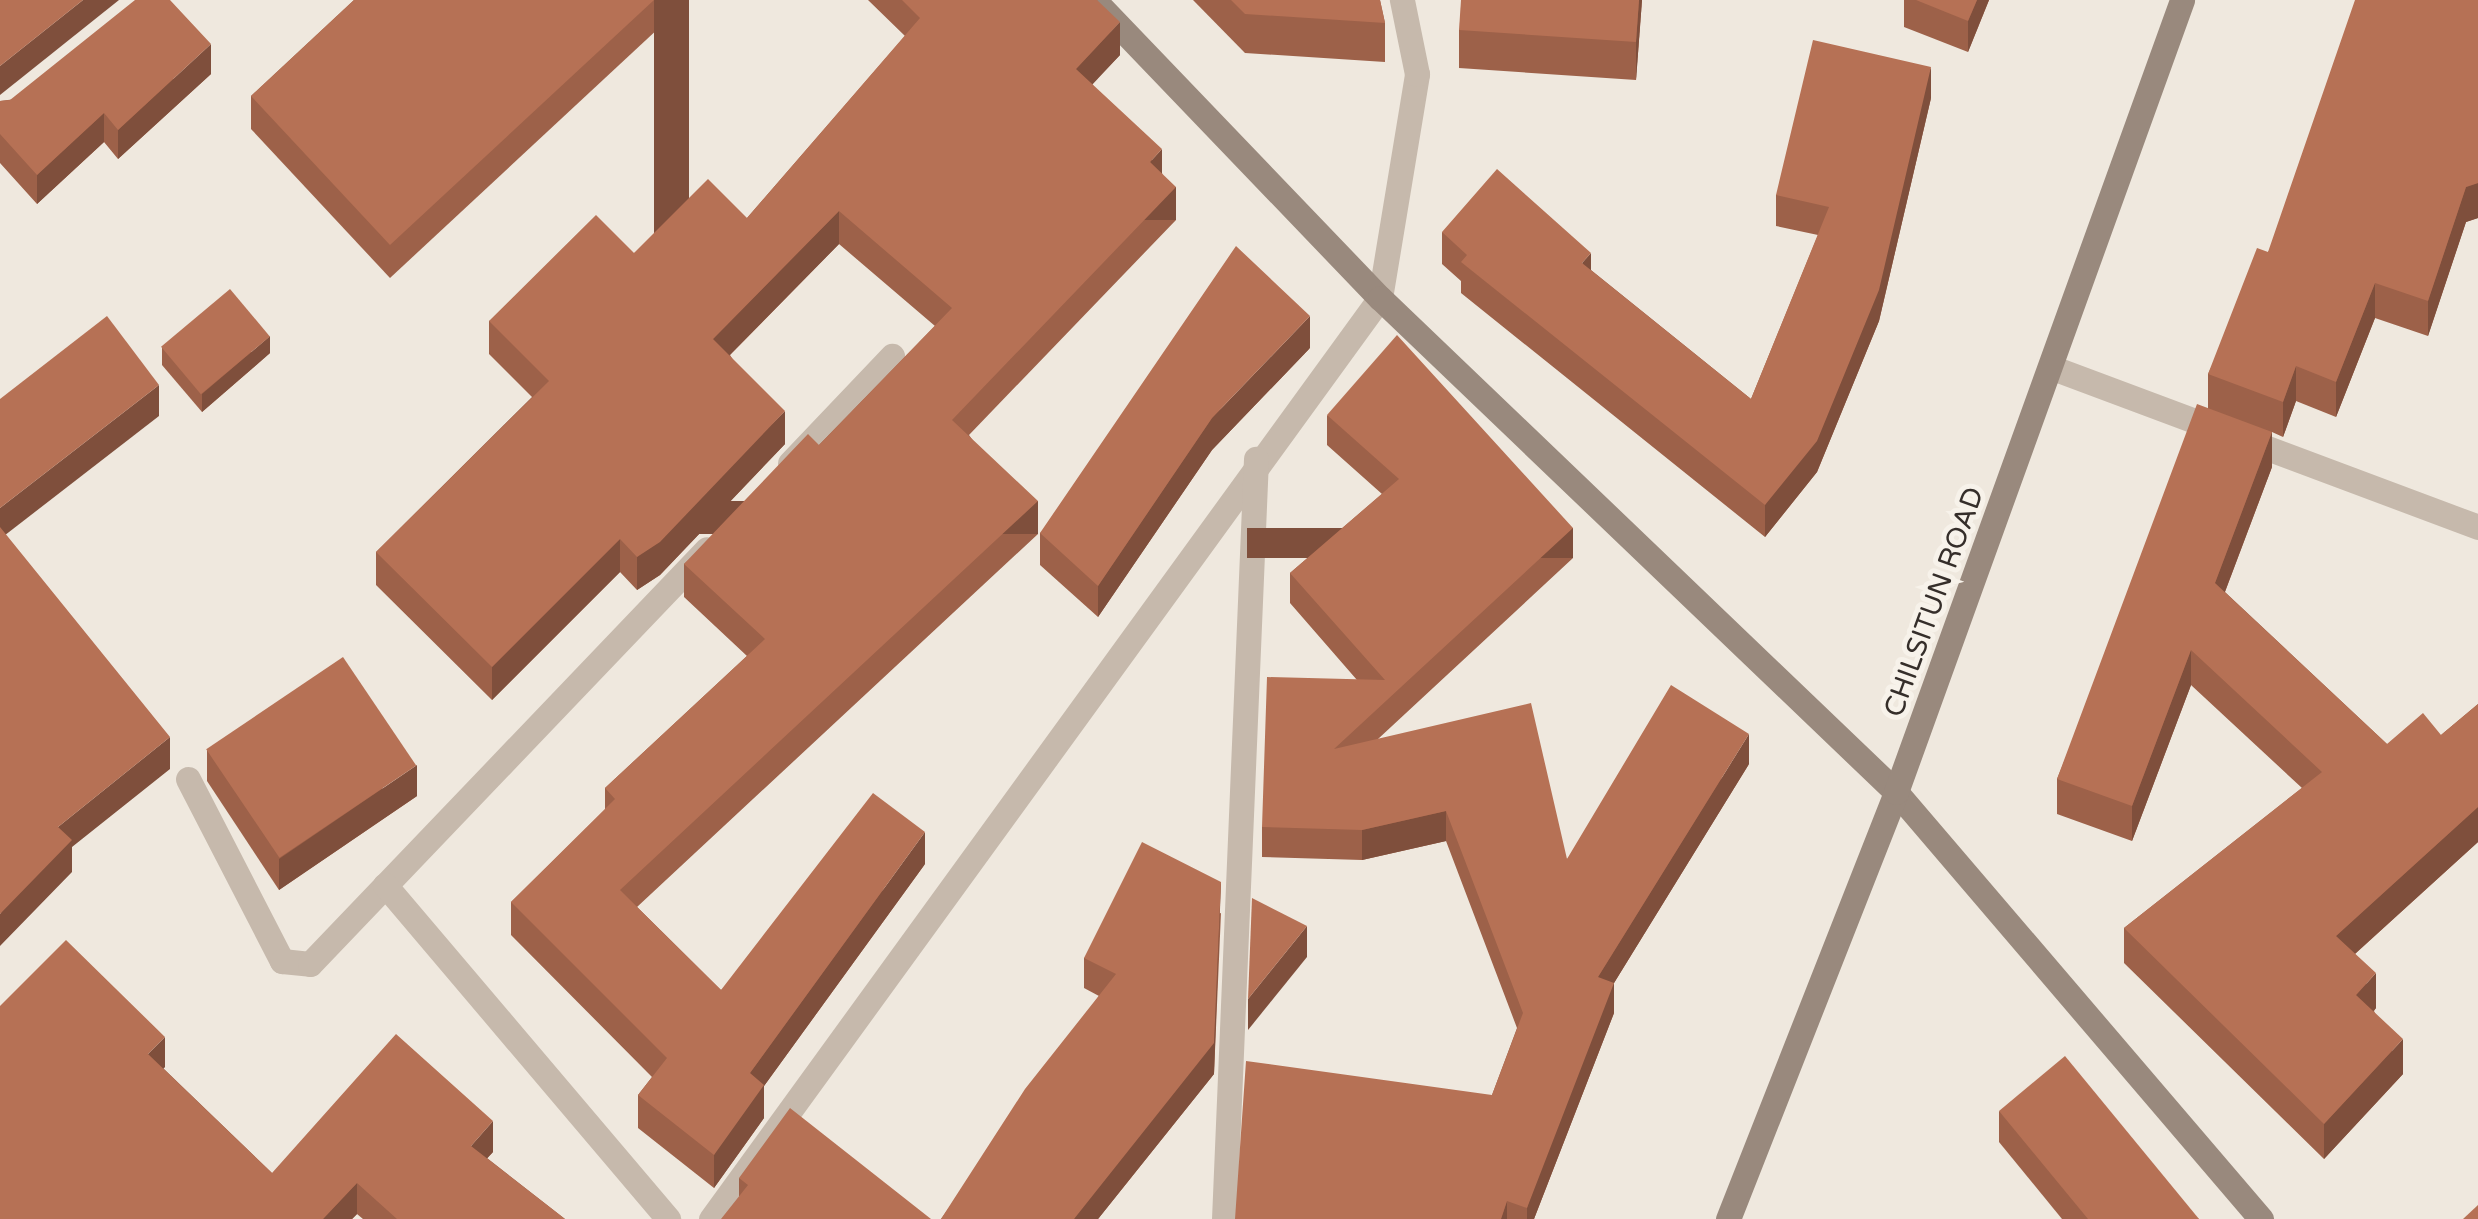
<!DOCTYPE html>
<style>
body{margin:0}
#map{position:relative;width:2478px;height:1219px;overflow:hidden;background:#efe8de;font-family:"Varela Round",sans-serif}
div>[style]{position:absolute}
.minor>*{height:25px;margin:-12.5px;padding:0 12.5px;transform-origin:12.5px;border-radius:12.5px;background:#c6b9ac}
.secondary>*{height:25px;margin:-12.5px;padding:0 12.5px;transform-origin:12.5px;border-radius:12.5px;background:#99897d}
.wall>*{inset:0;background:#9d6149}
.shaded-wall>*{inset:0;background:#7f4f3c;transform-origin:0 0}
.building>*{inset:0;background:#b67155;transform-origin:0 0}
span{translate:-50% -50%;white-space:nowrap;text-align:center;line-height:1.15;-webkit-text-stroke:10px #f7f2ea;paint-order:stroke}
.street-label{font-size:28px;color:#352e2a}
</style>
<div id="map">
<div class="minor">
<div style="left:2053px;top:368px;width:454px;rotate:20.5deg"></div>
<div style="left:790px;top:463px;width:148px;rotate:-46.4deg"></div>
<div style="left:188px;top:779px;width:205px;rotate:62.7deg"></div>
<div style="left:282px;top:961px;width:28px;rotate:6deg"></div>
<div style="left:310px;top:964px;width:574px;rotate:-46.27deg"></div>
<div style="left:385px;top:885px;width:438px;rotate:49.7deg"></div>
<div style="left:711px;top:1219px;width:1138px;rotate:-54.01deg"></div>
<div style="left:1380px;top:298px;width:227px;rotate:-80.6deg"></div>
<div style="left:1417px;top:74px;width:76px;rotate:-101.5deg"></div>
<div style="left:1224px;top:1219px;width:761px;rotate:-87.59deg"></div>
</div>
<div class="secondary">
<div style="left:1094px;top:0;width:413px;rotate:46.2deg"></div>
<div style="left:1380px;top:298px;width:714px;rotate:43.75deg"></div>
<div style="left:1896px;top:792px;width:562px;rotate:49.48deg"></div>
<div style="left:1728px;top:1219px;width:459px;rotate:-68.5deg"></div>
<div style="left:1896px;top:792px;width:842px;rotate:-70.14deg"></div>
</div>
<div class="wall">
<div style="clip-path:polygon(354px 0,689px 0,390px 278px,251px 129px,251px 96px)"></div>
<div style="clip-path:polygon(868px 0,1097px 0,1120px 55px,1092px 84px,1162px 173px,1176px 220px,969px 435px,1038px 534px,637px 907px,721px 990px,925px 864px,764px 1086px,764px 1118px,714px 1188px,638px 1128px,638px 1095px,652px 1077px,511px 935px,511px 902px,605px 810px,605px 788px,747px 656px,684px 597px,684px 564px,819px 445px,935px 326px,839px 244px,730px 355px,785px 444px,660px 575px,637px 590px,620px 572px,492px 700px,376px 585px,376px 552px,532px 397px,489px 354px,489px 321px,634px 253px,747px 218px,905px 36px)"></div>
<div style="clip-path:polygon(1193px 0,1380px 0,1385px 23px,1385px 62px,1245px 53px)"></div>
<div style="clip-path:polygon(1642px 0,1636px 80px,1459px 68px,1459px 30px)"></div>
<div style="clip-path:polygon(1904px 0,1989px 0,1968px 52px,1904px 27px)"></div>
<div style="clip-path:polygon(2478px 0,2478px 218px,2466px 222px,2428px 336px,2375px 318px,2336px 417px,2296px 401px,2283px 437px,2272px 432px,2272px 467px,2225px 592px,2387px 744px,2441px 735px,2478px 704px,2478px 842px,2355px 954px,2376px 1008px,2374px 1011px,2403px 1074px,2324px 1159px,2124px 963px,2124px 928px,2302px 788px,2191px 685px,2132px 841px,2057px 814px,2057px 779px,2208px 408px,2208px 374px,2268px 252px)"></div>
<div style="clip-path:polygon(211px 74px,118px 159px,104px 142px,37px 204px,0 163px,0 101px)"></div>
<div style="clip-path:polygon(1931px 98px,1879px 321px,1817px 472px,1765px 537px,1461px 293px,1461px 281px,1442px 264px,1442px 232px,1591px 270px,1751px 399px,1818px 235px,1776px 226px,1776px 195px)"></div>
<div style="clip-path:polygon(162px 348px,270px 353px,202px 412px,162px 365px)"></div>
<div style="clip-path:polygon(1310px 348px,1212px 450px,1098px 617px,1040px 565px,1040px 533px)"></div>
<div style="clip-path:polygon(1327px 415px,1573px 558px,1378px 739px,1567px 859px,1749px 764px,1614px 983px,1614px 1013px,1534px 1219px,1235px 1219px,1492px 1095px,1517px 1028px,1446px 841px,1362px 860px,1262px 857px,1262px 827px,1357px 680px,1290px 603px,1290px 573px,1382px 494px,1327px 445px)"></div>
<div style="clip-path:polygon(207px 750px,417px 796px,279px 890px,207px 781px)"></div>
<div style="clip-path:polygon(1221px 913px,1214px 1074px,1098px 1219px,941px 1219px,1099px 996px,1084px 988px,1084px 958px)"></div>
<div style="clip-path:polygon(165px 1067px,163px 1068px,272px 1173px,493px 1152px,487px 1158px,565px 1219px,363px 1219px,357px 1214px,352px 1219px,0 1219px)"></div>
<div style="clip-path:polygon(1999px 1111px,2199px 1219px,2062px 1219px,1999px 1142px)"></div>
<div style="clip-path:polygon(739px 1178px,931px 1219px,739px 1196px)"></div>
</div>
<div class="shaded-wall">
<div style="clip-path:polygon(83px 0,119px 0,0 95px,0 66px)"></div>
<div style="left:654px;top:0;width:35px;height:360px"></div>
<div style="clip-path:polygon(1639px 0,1642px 0,1636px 80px,1636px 42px)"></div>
<div style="clip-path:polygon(1977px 0,1989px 0,1968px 52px,1968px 21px)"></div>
<div style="clip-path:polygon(1120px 22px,1120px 55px,1076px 102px,1076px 69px)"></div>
<div style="clip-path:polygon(211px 44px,211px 74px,118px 159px,118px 130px)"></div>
<div style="clip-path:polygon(1931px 67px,1931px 98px,1879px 321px,1817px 472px,1765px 537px,1765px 505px)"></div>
<div style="clip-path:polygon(104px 113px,104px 142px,37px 204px,37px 175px)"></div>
<div style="clip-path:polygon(1162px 149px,1162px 182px,1150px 162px)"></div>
<div style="clip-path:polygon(2478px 183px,2478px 218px,2466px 222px,2428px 336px,2428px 301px,2466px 187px)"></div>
<div style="left:1176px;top:187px;width:33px;height:323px;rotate:90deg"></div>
<div style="clip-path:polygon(839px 211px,839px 244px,713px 372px,713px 339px)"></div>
<div style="clip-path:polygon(1591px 253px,1591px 284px,1582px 263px)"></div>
<div style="clip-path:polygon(2375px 283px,2375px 318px,2336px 417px,2336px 382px)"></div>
<div style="clip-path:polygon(1310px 316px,1310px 348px,1212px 450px,1098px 617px,1098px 586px,1212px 418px)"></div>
<div style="clip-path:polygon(270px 336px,270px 353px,202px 412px,202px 394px)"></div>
<div style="clip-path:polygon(2296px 366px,2296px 401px,2283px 437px,2283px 402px)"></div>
<div style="clip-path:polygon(159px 385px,159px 416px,0 539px,0 508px)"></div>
<div style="clip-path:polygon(785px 411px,785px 444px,660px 575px,637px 590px,637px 557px)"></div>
<div style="clip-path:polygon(2272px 432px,2272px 467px,2215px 618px,2215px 583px)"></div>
<div style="left:1038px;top:501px;width:33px;height:571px;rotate:90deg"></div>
<div style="left:1573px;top:528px;width:30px;height:326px;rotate:90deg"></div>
<div style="clip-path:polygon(620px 539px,620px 572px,492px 700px,492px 667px)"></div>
<div style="clip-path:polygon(2191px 650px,2191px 685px,2132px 841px,2132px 806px)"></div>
<div style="clip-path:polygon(1749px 734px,1749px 764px,1614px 983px,1614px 1013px,1534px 1219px,1527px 1219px,1527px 1208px,1598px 977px)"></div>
<div style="clip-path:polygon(170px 737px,170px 769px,72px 847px,72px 872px,0 946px,0 914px,58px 827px)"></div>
<div style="clip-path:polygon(417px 765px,417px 796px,279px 890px,279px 859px)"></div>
<div style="clip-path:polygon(2478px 807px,2478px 842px,2336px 971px,2336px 936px)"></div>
<div style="clip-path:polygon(1446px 811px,1446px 841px,1362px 860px,1362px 830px)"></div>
<div style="clip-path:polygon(925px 832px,925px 864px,764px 1086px,764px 1118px,714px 1188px,714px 1155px,750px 1073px)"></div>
<div style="clip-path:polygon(1221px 882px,1214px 1074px,1098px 1219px,1074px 1219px)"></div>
<div style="clip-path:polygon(1307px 926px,1307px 957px,1248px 1030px,1248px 999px)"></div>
<div style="clip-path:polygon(2376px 973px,2376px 1008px,2356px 1030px,2356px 995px)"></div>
<div style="clip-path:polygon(165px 1037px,165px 1067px,148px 1084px,148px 1054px)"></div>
<div style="clip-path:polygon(2403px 1039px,2403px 1074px,2324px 1159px,2324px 1124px)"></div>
<div style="clip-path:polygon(493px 1121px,493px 1152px,471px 1176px,471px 1146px)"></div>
<div style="clip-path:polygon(357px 1183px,357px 1214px,352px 1219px,323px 1219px)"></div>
<div style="clip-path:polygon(1507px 1201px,1507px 1219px,1501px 1219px)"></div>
</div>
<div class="building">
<div style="clip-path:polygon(0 0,83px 0,0 66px)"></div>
<div style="clip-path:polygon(135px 0,170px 0,211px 44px,118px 130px,104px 113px,37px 175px,0 134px,0 101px,10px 100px)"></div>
<div style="clip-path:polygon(354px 0,654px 0,390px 245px,251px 96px)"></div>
<div style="clip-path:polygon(902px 0,1097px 0,1120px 22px,1076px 69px,1162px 149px,1150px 162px,1176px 187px,952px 420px,1038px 501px,620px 890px,721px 990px,873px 793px,925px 832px,750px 1073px,764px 1085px,714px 1155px,638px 1095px,667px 1058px,511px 902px,615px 799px,605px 788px,765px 639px,684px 564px,808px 434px,819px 445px,952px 308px,839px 211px,713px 339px,785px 411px,660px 542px,637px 557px,620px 539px,492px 667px,376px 552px,549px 381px,489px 321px,596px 215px,634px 253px,708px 179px,747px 218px,920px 18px)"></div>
<div style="clip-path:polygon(1231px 0,1380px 0,1385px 23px,1245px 14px)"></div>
<div style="clip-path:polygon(1461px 0,1639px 0,1636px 42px,1459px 30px)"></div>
<div style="clip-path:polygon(1916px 0,1977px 0,1968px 21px)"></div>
<div style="clip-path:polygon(2355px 0,2478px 0,2478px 183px,2466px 187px,2428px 301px,2375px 283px,2336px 382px,2296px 366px,2283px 402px,2208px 374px,2257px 248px,2268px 252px)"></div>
<div style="clip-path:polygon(1813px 40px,1931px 67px,1879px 290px,1817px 441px,1765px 505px,1461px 262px,1467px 255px,1442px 232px,1497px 169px,1591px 253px,1582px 263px,1751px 399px,1829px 207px,1776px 195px)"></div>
<div style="clip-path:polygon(1236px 246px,1310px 316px,1212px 418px,1098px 586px,1040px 533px)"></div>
<div style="left:230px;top:289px;width:62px;height:90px;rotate:50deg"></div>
<div style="clip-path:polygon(107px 316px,159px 385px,0 508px,0 399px)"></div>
<div style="clip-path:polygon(1397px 335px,1573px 528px,1334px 749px,1531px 703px,1567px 859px,1671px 685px,1749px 734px,1598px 977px,1614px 983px,1527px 1208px,1507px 1201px,1501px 1219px,1235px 1219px,1246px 1061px,1492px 1095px,1523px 1013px,1446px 811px,1362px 830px,1262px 827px,1267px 677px,1385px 680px,1290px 573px,1399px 479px,1327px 415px)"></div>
<div style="clip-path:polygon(2197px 404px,2272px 432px,2215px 583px,2387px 744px,2423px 713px,2441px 735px,2478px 704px,2478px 807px,2336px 936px,2376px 973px,2356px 995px,2403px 1039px,2324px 1124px,2124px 928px,2322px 772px,2191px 650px,2132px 806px,2057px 779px)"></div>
<div style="clip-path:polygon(0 527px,170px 737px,58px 827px,72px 840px,0 914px)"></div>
<div style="left:343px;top:657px;width:131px;height:165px;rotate:56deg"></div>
<div style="clip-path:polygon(1142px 842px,1221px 882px,1214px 1043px,1074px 1219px,941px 1219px,1025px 1089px,1116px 974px,1084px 958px)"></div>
<div style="clip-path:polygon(1252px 898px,1307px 926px,1248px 999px)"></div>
<div style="clip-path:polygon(66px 940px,165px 1037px,148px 1054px,272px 1173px,396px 1034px,493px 1121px,471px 1146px,565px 1219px,397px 1219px,357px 1183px,323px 1219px,0 1219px,0 1006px)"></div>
<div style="clip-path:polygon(2065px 1056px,2199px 1219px,2088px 1219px,1999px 1111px)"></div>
<div style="clip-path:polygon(790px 1108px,931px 1219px,721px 1219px,748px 1185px,739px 1178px)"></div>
<div style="clip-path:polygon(2478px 1205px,2478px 1219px,2463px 1219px)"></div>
</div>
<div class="street-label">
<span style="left:1934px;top:602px;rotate:-70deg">CHILSITUN ROAD</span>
</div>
</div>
